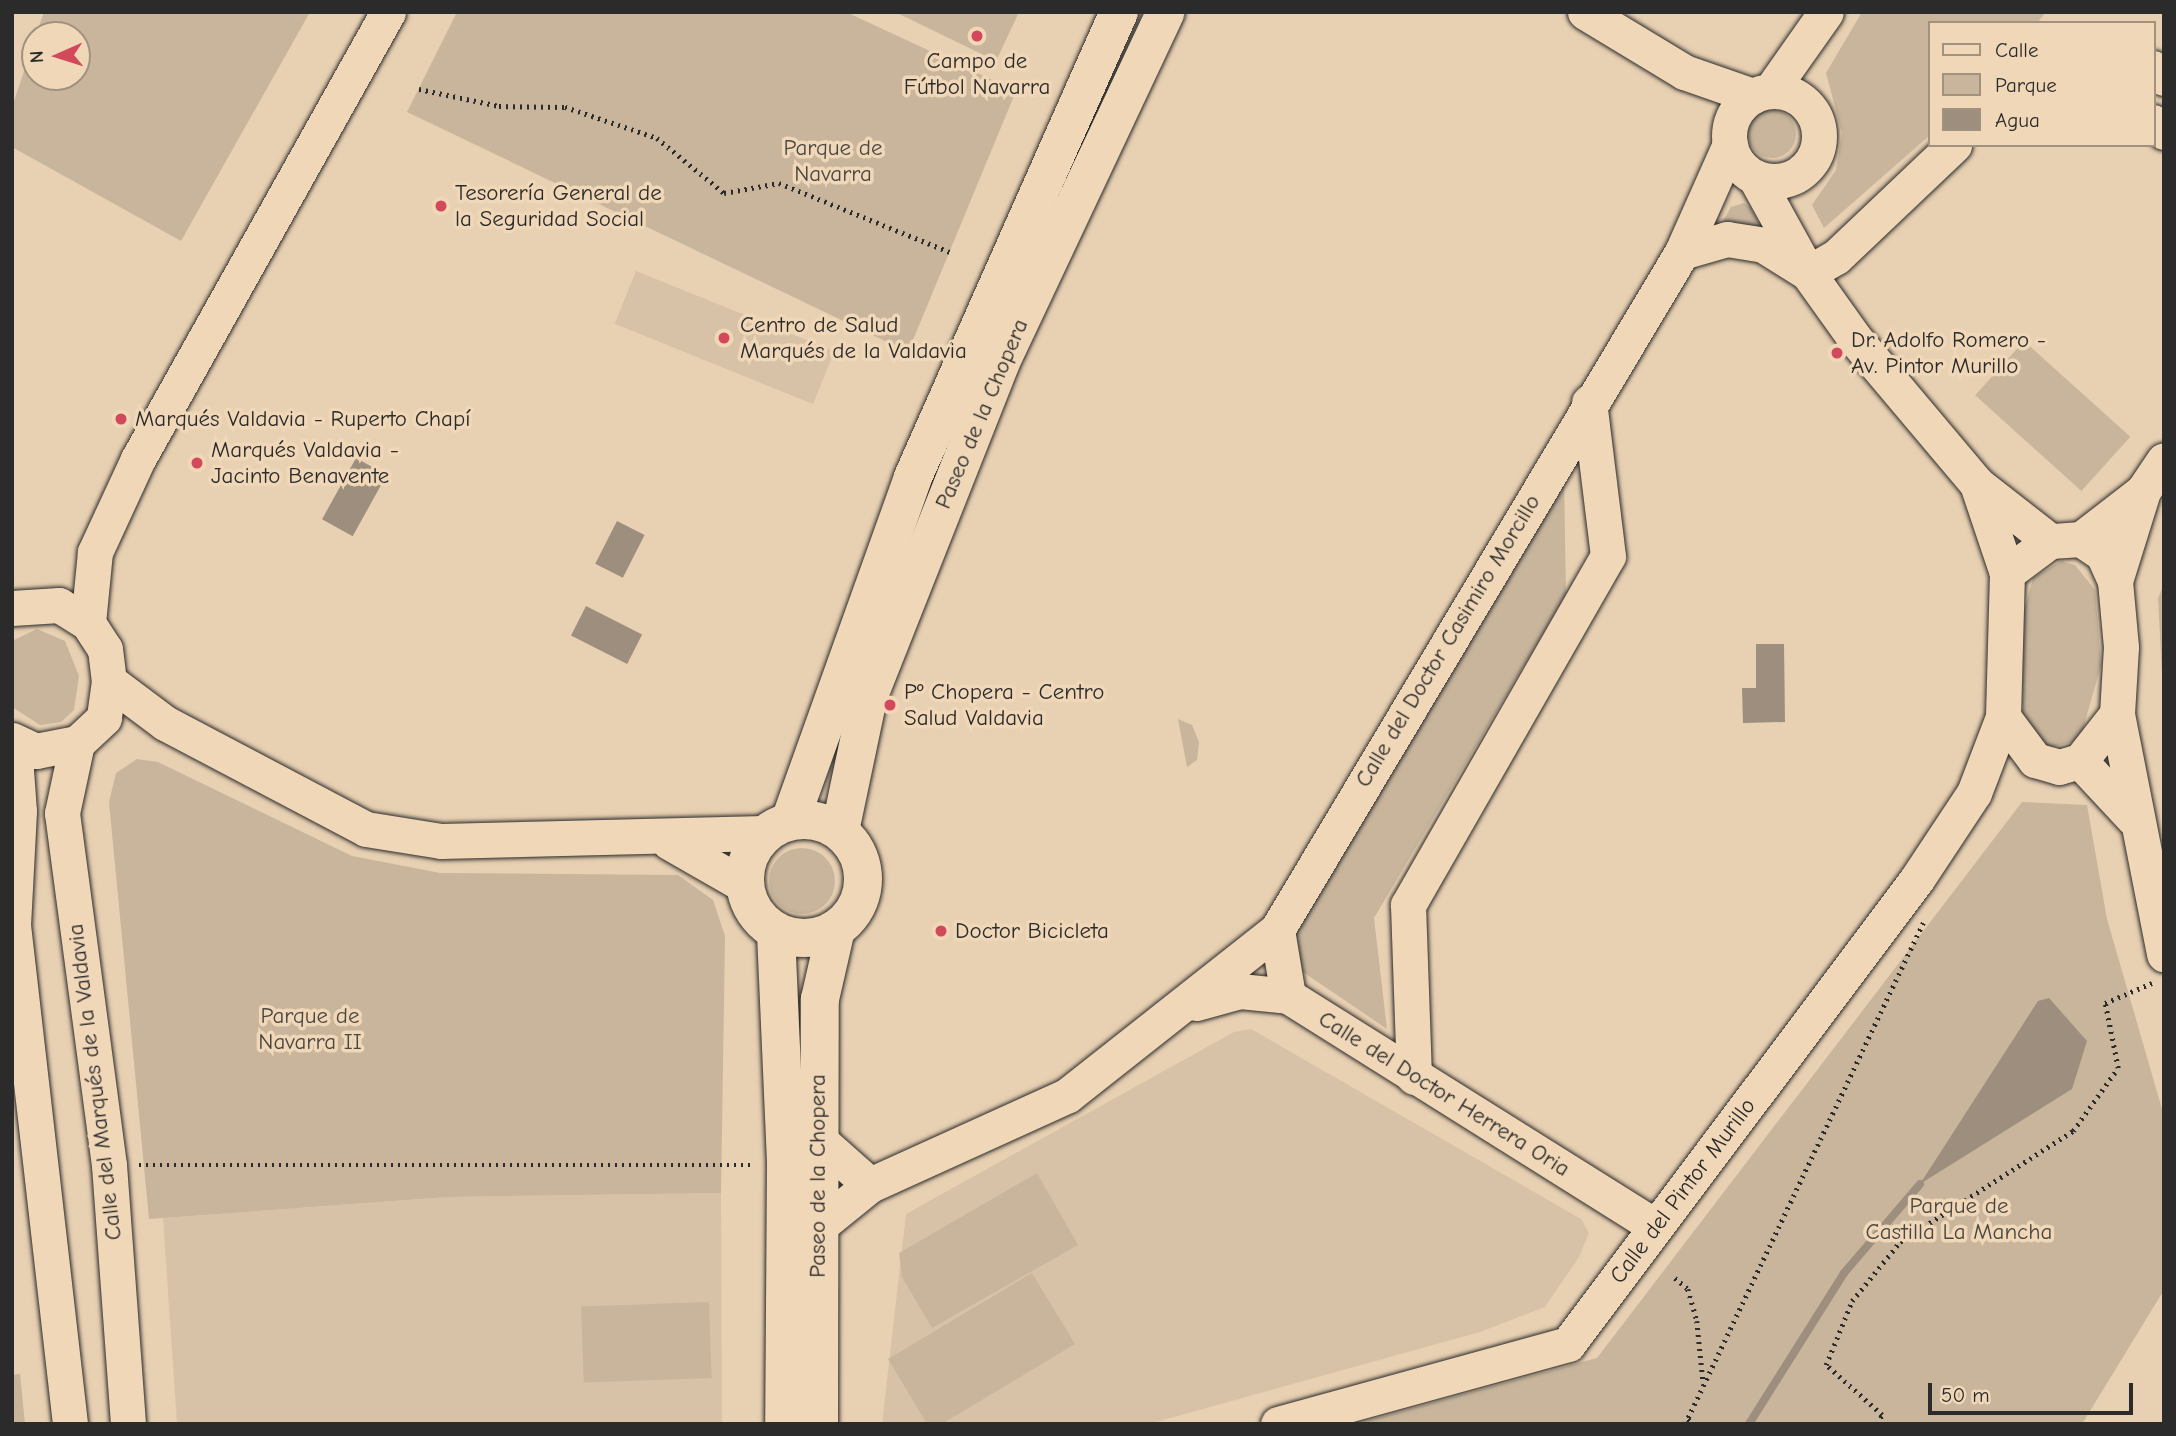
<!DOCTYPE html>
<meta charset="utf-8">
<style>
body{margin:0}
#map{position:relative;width:2176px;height:1436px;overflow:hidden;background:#e8d0b2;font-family:"Comic Neue",sans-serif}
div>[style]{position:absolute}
.built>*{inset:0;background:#d8c2a7;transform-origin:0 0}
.green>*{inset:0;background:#c8b59c;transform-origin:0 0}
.round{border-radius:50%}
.water>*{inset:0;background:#9d8e7d;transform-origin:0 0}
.stream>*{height:8px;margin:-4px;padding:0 4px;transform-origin:4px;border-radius:4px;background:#9d8e7d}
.path>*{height:4.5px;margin-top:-2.25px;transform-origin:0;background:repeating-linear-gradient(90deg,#2b2b2b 0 2px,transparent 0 7px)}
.roads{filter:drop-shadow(0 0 2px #2b2b2b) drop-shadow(0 0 2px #2b2b2b)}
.minor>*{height:35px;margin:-17.5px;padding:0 17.5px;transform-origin:17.5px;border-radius:17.5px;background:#f0d7b8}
.minor>.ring{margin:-17.5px;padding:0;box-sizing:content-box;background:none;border:35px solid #f0d7b8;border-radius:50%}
.major>*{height:38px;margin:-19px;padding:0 19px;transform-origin:19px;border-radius:19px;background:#f0d7b8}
.major>.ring{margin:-19px;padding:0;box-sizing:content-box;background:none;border:38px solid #f0d7b8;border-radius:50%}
.dots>*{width:19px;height:19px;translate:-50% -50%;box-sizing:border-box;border:4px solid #f0d7b8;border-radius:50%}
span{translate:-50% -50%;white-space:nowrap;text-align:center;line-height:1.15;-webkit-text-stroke:7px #f0d7b8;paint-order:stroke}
.poi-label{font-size:23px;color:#2b2b2b}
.left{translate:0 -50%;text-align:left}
.park-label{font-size:23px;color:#4a4742}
.street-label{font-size:23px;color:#2b2b2b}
.frame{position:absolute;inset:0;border:14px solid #2b2b2b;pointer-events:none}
.legend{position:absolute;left:1928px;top:21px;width:228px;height:126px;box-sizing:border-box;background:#f0d7b8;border:2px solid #a19280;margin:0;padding:9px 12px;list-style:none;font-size:21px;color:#2b2b2b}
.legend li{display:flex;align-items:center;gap:14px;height:35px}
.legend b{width:35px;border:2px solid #a19280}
.north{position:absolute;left:21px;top:21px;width:70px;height:70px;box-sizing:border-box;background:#f0d7b8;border:2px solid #a19280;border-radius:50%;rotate:267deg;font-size:19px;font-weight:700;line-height:28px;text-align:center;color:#2b2b2b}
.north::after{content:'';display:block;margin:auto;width:24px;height:32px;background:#d1495b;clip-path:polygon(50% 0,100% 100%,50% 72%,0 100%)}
.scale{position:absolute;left:1928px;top:1383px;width:205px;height:32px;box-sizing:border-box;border:4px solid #2b2b2b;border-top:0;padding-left:9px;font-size:21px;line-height:24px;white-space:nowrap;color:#2b2b2b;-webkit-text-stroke:5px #f0d7b8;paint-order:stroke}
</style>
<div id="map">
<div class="built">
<div style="left:636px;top:271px;width:214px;height:57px;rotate:22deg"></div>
<div style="clip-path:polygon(1251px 1029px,1581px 1219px,1589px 1233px,1579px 1257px,1545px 1307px,1480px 1332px,1149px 1424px,882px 1424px,906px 1214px,1234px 1032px)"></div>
<div style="clip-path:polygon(721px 1193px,722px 1424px,177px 1424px,163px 1218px,448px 1197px)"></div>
</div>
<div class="green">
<div style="clip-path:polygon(44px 12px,310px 12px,181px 241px,12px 147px,12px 107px,35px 39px,35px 77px,77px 77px,77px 35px,36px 35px)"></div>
<div style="clip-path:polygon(457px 12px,846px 12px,1016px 91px,908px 352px,407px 112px)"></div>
<div style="clip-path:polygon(895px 12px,1019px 12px,996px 61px)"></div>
<div style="clip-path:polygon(1862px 12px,2046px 12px,2037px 23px,1929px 23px,1929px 136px,1824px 228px,1812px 205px,1836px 170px,1842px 133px,1826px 73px)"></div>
<div class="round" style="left:1748px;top:110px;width:48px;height:48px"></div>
<div style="clip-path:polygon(1744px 203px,1751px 208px,1764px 234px,1718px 230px,1731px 207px)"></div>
<div style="left:2024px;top:341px;width:143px;height:73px;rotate:42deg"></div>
<div style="clip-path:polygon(1564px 478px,1566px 594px,1374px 918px,1387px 1029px,1275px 953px)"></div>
<div style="clip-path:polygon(2061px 561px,2075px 565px,2095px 590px,2101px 665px,2080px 740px,2048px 748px,2033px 738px,2023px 719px,2022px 619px,2033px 578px)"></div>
<div style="clip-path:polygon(2164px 585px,2164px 712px,2158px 598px)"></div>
<div style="clip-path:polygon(37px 629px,65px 641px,79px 676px,74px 710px,61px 722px,40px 725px,12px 707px,12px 641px)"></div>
<div style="clip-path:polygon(1178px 719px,1192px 725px,1199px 742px,1197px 760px,1187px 767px)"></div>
<div style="clip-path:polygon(137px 759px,158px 762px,352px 856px,440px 873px,678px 875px,713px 900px,725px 936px,721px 1193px,448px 1197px,149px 1219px,109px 802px,116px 773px)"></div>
<div style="clip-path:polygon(2022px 802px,2087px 805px,2107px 919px,2164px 1116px,2164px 1290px,2082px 1424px,1355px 1424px,1597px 1358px)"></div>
<div class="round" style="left:769px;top:848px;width:66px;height:66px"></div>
<div style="clip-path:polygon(1037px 1173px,1078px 1245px,932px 1328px,902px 1277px,899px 1253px)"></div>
<div style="clip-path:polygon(1032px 1273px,1075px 1344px,942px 1424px,927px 1424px,888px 1359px)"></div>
<div style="left:709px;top:1302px;width:76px;height:128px;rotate:88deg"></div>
<div style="clip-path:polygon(20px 1374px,25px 1424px,12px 1424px,12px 1375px)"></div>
</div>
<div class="water">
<div style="left:356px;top:458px;width:35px;height:70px;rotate:29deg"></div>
<div style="left:617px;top:521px;width:31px;height:48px;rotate:27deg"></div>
<div style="left:586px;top:606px;width:63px;height:33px;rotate:27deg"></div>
<div style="clip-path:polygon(1756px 644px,1784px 644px,1785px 722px,1743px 723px,1742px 688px,1756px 688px)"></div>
<div style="clip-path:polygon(2049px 998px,2087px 1041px,2072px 1089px,1920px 1184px,2038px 1001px)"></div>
</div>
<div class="stream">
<div style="left:1749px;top:1424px;width:178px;rotate:-57.8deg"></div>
<div style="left:1844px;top:1273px;width:117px;rotate:-49.5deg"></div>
</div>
<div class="path">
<div style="left:419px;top:89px;width:82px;rotate:12deg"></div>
<div style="left:499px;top:106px;width:66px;rotate:0.9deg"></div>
<div style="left:565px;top:107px;width:97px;rotate:18.6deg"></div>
<div style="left:657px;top:138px;width:87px;rotate:39.4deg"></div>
<div style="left:724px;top:193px;width:56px;rotate:-10.3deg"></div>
<div style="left:779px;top:183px;width:184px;rotate:22deg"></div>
<div style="left:139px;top:1165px;width:614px"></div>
<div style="left:1675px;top:1278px;width:17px;rotate:40deg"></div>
<div style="left:1688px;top:1289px;width:33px;rotate:74deg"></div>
<div style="left:1697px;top:1321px;width:59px;rotate:84.2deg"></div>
<div style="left:1688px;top:1419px;width:7px;rotate:45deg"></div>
<div style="left:1685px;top:1424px;width:557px;rotate:-64.59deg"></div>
<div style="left:1877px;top:1424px;width:10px;rotate:-61deg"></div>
<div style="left:1882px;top:1415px;width:75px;rotate:-138.2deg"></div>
<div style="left:1826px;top:1365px;width:69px;rotate:-67.9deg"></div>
<div style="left:1852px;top:1301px;width:76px;rotate:-50.9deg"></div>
<div style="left:1900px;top:1242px;width:206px;rotate:-32.7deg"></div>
<div style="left:2073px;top:1131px;width:77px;rotate:-54.5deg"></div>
<div style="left:2118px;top:1068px;width:66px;rotate:-101.3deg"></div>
<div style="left:2105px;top:1003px;width:51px;rotate:-23.1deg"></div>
</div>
<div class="roads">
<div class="minor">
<div style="left:1585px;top:12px;width:116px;rotate:31.2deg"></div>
<div style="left:1684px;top:72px;width:73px;rotate:19.2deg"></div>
<div style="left:2153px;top:68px;width:15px;rotate:42deg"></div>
<div style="left:1771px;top:90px;width:95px;rotate:-54.8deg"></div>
<div class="ring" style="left:1729px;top:91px;width:55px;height:55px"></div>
<div style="left:2153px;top:122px;width:15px;rotate:42deg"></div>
<div style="left:1755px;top:177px;width:110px;rotate:61.1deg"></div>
<div style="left:1808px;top:273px;width:81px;rotate:54.5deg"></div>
<div style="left:1855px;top:339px;width:189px;rotate:49.9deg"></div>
<div style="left:1977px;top:484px;width:93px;rotate:38deg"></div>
<div style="left:1682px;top:252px;width:47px;rotate:-16.1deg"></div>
<div style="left:1727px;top:239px;width:36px;rotate:9deg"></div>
<div style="left:1763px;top:245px;width:49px;rotate:31.8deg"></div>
<div style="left:1808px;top:273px;width:32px;rotate:-30deg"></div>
<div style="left:1836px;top:257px;width:163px;rotate:-43.5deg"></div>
<div style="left:1977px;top:484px;width:94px;rotate:71.4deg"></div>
<div style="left:2007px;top:573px;width:144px;rotate:91.6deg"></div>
<div style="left:2003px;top:717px;width:54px;rotate:53.3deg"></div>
<div style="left:2035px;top:760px;width:25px;rotate:16deg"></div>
<div style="left:2059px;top:767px;width:22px;rotate:-16deg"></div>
<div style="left:2080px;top:761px;width:60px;rotate:-51.8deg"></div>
<div style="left:2117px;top:714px;width:67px;rotate:-86.6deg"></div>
<div style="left:2121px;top:647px;width:66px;rotate:-95.2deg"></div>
<div style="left:2115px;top:581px;width:30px;rotate:-114deg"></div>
<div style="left:2103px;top:554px;width:27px;rotate:-146deg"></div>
<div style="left:2081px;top:539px;width:31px;rotate:176deg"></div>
<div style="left:2050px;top:541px;width:54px;rotate:143.3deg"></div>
<div style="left:2081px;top:539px;width:78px;rotate:-37.7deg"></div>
<div style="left:2115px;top:581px;width:94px;rotate:-72.7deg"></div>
<div style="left:2143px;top:491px;width:37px;rotate:-56deg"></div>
<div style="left:12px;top:608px;width:47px;rotate:-3.7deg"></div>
<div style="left:59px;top:605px;width:34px;rotate:32deg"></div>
<div style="left:88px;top:623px;width:31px;rotate:57deg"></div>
<div style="left:105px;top:649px;width:32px;rotate:83deg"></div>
<div style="left:109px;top:681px;width:37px;rotate:98deg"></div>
<div style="left:104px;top:718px;width:37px;rotate:137deg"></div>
<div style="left:77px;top:743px;width:42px;rotate:169deg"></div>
<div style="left:36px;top:751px;width:26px;rotate:-155deg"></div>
<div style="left:88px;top:623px;width:71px;rotate:-84.4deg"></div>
<div style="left:95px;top:552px;width:102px;rotate:-65.2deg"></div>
<div style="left:138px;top:459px;width:512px;rotate:-60.78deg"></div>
<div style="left:109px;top:681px;width:70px;rotate:36.9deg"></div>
<div style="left:165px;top:723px;width:227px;rotate:27.8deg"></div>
<div style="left:366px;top:829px;width:76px;rotate:9.1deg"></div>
<div style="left:441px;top:841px;width:323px;rotate:-1.4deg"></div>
<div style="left:2117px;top:714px;width:245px;rotate:78.9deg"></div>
<div style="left:14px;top:742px;width:69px;rotate:85.9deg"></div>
<div style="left:19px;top:811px;width:114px;rotate:93deg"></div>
<div style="left:13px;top:925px;width:502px;rotate:83.48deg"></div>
<div style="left:77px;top:743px;width:72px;rotate:102.1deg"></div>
<div style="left:62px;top:813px;width:355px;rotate:82.4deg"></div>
<div style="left:109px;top:1165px;width:260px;rotate:85.8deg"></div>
<div style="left:2080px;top:761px;width:78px;rotate:47.1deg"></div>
<div style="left:669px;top:842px;width:86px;rotate:29.8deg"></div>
<div style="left:1277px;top:930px;width:67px;rotate:80.5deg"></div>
<div style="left:1288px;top:996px;width:434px;rotate:32.1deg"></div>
<div style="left:1196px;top:1003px;width:46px;rotate:-15.3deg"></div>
<div style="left:1240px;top:991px;width:48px;rotate:5.9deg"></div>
<div style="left:1414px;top:1077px;width:172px;rotate:-92deg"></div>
<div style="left:1408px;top:905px;width:402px;rotate:-60.2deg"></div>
<div style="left:1608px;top:556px;width:155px;rotate:-97deg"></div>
<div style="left:816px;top:1137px;width:72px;rotate:41.6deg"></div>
<div style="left:817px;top:1228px;width:68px;rotate:-39.1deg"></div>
<div style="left:870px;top:1185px;width:217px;rotate:-24.4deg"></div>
<div style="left:1068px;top:1095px;width:266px;rotate:-38.3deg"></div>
<div style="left:1277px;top:930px;width:790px;rotate:-59.15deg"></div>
<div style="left:1682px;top:252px;width:118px;rotate:-66deg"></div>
<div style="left:1278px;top:1424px;width:301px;rotate:-15.4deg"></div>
<div style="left:1568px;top:1344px;width:581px;rotate:-53.11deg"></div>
<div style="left:1917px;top:879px;width:103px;rotate:-56.5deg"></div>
<div style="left:1974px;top:793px;width:81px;rotate:-69.1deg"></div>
</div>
<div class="major">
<div class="ring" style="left:745px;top:820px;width:80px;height:80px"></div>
<div style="left:790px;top:821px;width:365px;rotate:-70.3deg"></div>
<div style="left:913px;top:477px;width:509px;rotate:-66.11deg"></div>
<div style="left:840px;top:831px;width:136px;rotate:-78.1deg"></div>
<div style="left:868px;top:698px;width:359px;rotate:-68.4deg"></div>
<div style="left:1000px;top:364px;width:389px;rotate:-64.8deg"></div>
<div style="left:776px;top:933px;width:232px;rotate:87.5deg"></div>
<div style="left:786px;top:1165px;width:259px;rotate:90.4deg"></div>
<div style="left:819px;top:1424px;width:425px;rotate:-89.9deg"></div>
<div style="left:820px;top:999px;width:72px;rotate:-77.1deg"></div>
</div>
</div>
<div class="dots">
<div style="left:977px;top:36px;background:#d1495b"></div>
<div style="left:441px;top:206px;background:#d1495b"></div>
<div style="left:724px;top:338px;background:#d1495b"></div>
<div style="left:1837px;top:353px;background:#d1495b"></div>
<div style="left:121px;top:419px;background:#d1495b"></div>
<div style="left:197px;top:463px;background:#d1495b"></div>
<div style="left:890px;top:705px;background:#d1495b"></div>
<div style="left:941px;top:931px;background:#d1495b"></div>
</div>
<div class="poi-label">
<span style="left:977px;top:74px">Campo de<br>Fútbol Navarra</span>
<span class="left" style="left:455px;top:206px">Tesorería General de<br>la Seguridad Social</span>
<span class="left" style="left:740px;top:338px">Centro de Salud<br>Marqués de la Valdavia</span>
<span class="left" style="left:1851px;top:353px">Dr. Adolfo Romero -<br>Av. Pintor Murillo</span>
<span class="left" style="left:135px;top:419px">Marqués Valdavia - Ruperto Chapí</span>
<span class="left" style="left:211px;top:463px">Marqués Valdavia -<br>Jacinto Benavente</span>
<span class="left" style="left:904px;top:705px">Pº Chopera - Centro<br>Salud Valdavia</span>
<span class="left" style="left:955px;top:931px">Doctor Bicicleta</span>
</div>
<div class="park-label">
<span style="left:833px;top:161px">Parque de<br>Navarra</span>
<span style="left:310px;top:1029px">Parque de<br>Navarra II</span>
<span style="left:1959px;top:1219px">Parque de<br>Castilla La Mancha</span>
</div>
<div class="street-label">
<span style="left:982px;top:414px;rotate:-67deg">Paseo de la Chopera</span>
<span style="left:1448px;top:641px;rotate:-59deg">Calle del Doctor Casimiro Morcillo</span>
<span style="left:95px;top:1082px;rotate:-97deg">Calle del Marqués de la Valdavia</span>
<span style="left:1444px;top:1094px;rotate:32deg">Calle del Doctor Herrera Oria</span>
<span style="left:818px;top:1176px;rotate:-90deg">Paseo de la Chopera</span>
<span style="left:1683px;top:1191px;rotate:-53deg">Calle del Pintor Murillo</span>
</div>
<div class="frame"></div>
<ul class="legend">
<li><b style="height:9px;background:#f0d7b8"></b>Calle</li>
<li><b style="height:19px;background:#c8b59c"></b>Parque</li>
<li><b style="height:19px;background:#9d8e7d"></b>Agua</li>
</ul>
<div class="north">N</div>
<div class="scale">50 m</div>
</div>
